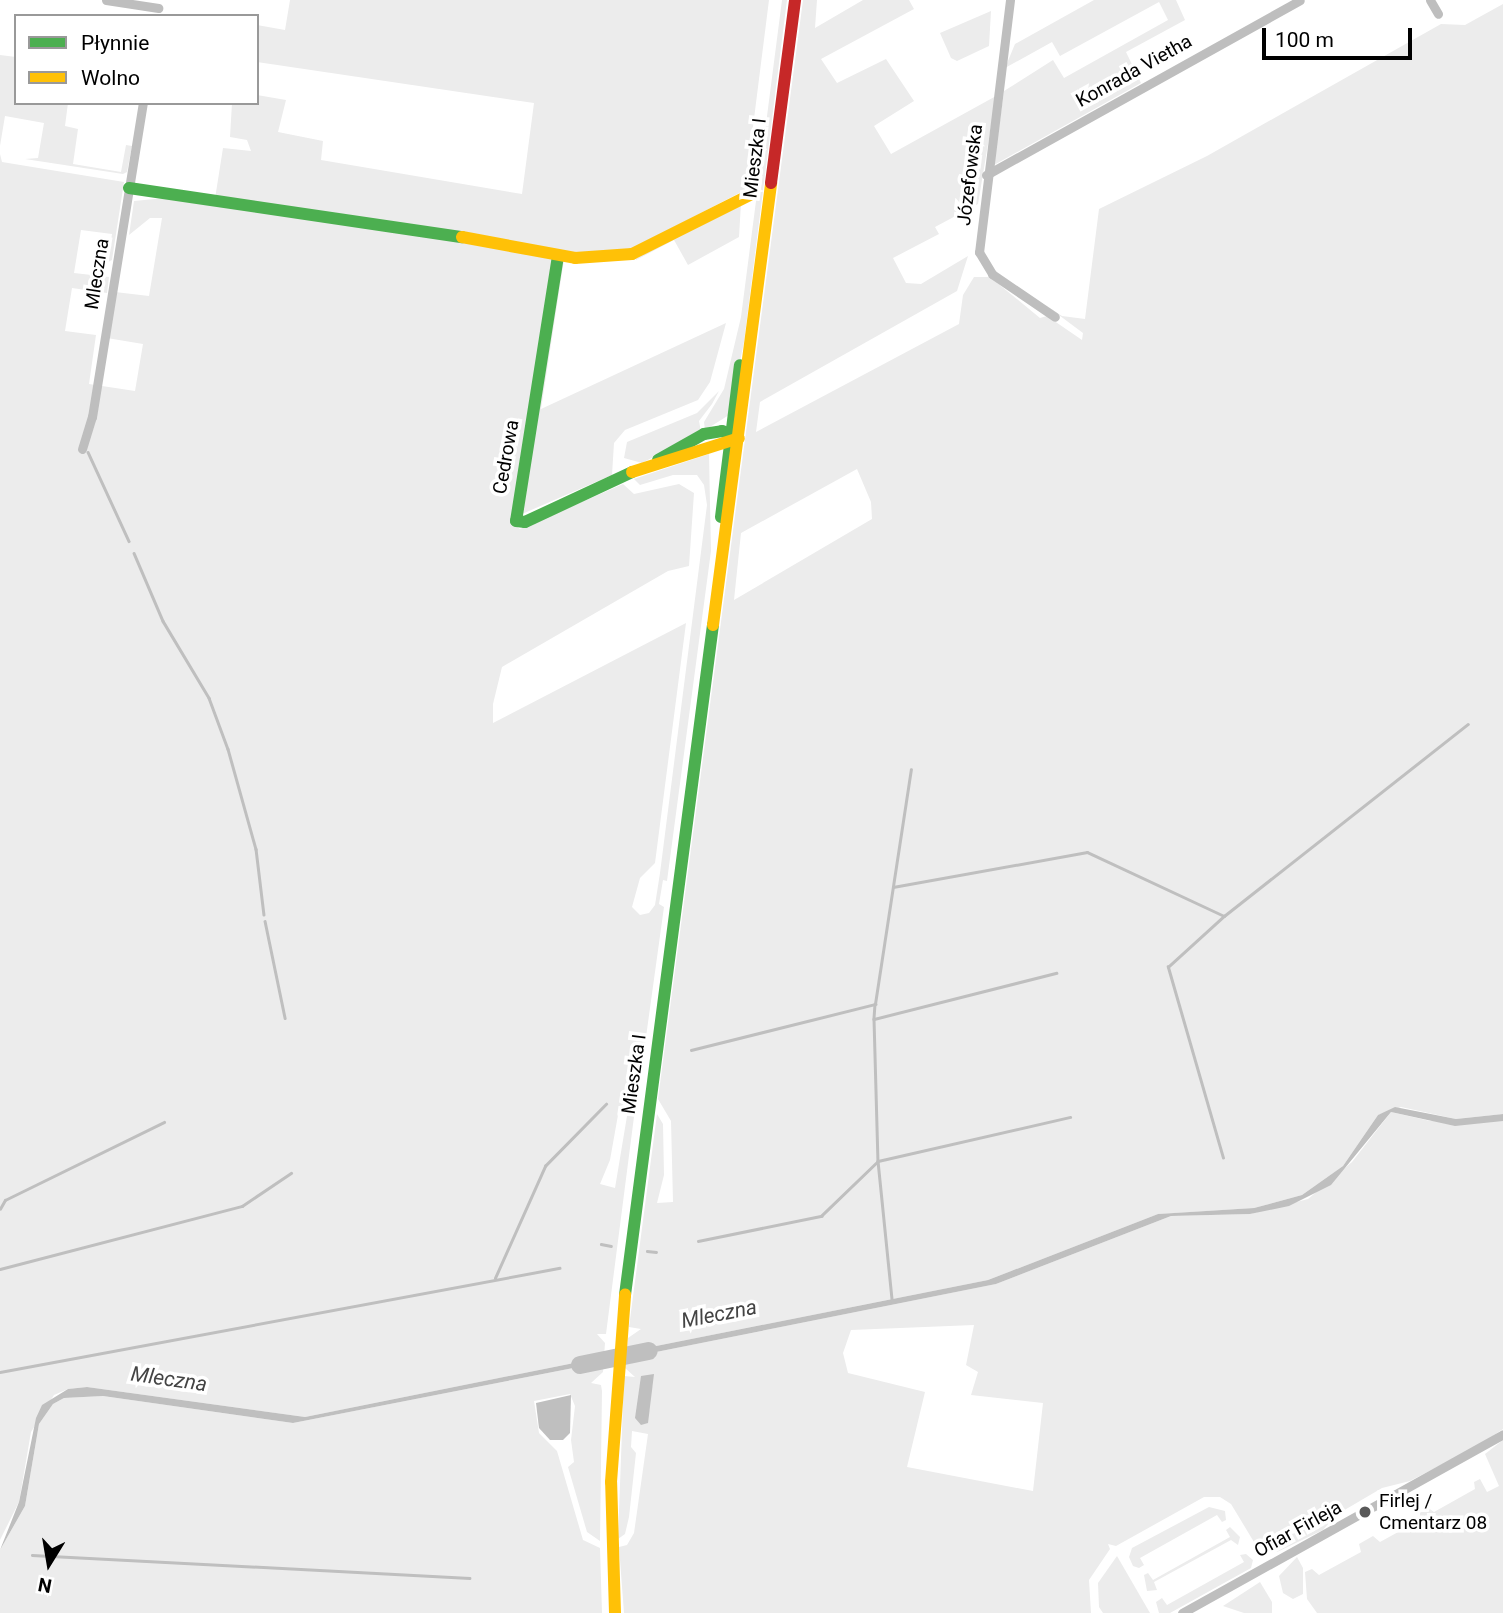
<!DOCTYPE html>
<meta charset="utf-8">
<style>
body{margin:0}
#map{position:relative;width:1503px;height:1613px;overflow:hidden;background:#fff;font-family:Roboto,sans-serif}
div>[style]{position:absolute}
.green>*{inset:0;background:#ececec}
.water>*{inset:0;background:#bfbfbf}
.stream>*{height:2.5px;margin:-1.25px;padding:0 1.25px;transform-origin:1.25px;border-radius:1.25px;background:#bfbfbf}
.river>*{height:18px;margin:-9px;padding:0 9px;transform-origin:9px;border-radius:9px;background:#bfbfbf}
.street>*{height:9px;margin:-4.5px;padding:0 4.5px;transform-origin:4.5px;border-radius:4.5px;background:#bebebe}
.fast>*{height:12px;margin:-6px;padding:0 6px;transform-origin:6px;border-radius:6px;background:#4caf50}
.slow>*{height:12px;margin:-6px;padding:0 6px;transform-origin:6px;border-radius:6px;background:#ffc107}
.jam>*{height:12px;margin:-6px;padding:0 6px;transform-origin:6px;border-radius:6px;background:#c62828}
.dots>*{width:19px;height:19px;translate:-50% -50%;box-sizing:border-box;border:4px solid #fff;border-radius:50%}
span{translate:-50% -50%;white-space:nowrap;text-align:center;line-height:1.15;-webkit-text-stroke:7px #fff;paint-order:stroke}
.street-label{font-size:19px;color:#000}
.poi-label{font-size:19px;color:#000}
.left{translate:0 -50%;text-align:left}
.water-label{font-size:21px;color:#444;font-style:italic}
.legend{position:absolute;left:14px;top:14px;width:245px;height:91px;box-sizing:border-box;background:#fff;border:2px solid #999;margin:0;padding:9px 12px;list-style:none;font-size:21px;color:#000}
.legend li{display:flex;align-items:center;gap:14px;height:35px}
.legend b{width:35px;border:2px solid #999}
.north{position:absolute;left:14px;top:1529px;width:70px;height:70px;-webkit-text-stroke:5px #fff;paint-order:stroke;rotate:191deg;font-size:19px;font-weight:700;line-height:28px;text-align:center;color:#000}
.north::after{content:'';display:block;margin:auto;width:24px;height:32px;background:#000;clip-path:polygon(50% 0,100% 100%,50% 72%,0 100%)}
.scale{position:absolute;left:1262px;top:28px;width:150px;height:32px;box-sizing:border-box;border:4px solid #000;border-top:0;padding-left:9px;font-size:21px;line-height:24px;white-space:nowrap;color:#000;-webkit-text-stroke:5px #fff;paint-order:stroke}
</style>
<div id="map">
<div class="green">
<div style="clip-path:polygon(290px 0,769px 0,745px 190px,628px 251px,565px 253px,541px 409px,726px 323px,710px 382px,698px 400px,625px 430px,614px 443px,612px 475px,522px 514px,513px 524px,520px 529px,623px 484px,634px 494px,679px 484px,694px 493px,689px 566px,668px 571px,502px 667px,493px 704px,493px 723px,686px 623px,655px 863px,640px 878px,632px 907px,640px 915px,649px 913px,655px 905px,660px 873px,707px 505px,704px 485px,697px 475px,673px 475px,640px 485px,634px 479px,709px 454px,711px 551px,667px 881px,663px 880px,659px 904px,664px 907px,637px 1102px,624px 1106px,618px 1115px,610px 1160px,600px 1184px,615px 1188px,627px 1116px,635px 1109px,606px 1334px,597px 1334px,605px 1343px,604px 1357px,305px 1417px,87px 1387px,68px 1389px,54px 1395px,31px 1432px,19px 1502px,0 1540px,0 154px,2px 162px,124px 182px,112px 260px,108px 262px,112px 234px,81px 230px,74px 273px,109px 277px,107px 293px,72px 288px,65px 331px,96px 335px,89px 384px,135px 391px,143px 344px,107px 338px,115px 292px,149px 296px,162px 218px,150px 218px,129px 235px,134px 201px,165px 198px,214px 205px,223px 148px,251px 151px,247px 140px,230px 137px,232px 103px,257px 103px,257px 95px,286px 100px,278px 132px,323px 141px,321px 160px,522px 194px,534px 103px,257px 62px,257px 25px,285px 30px)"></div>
<div style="clip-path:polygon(782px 0,787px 0,744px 342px,729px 415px,705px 430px,704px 422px,724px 389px,741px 317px)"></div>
<div style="clip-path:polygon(evenodd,803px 0,817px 0,815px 28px,863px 0,909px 0,914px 9px,821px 59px,837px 83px,886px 59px,914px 101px,874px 126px,891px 154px,996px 96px,978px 204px,935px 227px,939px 234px,893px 258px,906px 283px,921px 284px,968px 256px,957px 291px,760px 402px,756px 432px,959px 324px,963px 295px,974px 277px,990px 277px,1040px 318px,1047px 316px,1082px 340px,1083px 333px,1044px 304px,1062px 316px,1085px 319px,1099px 209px,1207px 156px,1441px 24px,1465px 25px,1503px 4px,1503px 1114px,1456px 1119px,1401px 1107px,1378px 1115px,1343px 1166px,1302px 1195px,1254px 1208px,1158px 1214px,988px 1280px,626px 1352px,628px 1338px,641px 1329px,629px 1327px,657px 1114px,663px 1124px,664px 1175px,657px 1203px,673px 1202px,671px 1121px,658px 1099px,803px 0,857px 469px,871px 502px,872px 519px,734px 600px,741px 533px,857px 469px)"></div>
<div style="clip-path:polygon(1094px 0,1176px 0,1185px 20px,1126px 52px,1141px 83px,994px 165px,1004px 91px,1053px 60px,1064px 78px,1168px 20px,1159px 2px,1060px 56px,1052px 42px,1005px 68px,1015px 44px)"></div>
<div style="clip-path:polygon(991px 11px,989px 46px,957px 61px,951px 58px,940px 33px)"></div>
<div style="clip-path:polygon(0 55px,16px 57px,16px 103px,68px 103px,65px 126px,78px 129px,73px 164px,121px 172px,126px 145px,132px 146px,127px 172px,123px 174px,25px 159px,38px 158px,44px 123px,5px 116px,0 146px)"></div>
<div style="clip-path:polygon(741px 203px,739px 237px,688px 265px,674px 240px,636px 260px,634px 257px)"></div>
<div style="clip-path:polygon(719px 391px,712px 404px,699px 421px,701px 432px,642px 463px,624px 458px,627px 442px,697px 413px)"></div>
<div style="clip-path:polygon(evenodd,1391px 1112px,1430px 1121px,1503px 1121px,1503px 1429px,1479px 1445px,1410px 1481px,1382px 1488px,1336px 1515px,1323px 1530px,1277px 1552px,1257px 1547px,1231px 1504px,1220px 1497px,1204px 1497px,1116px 1546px,1108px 1544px,1110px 1549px,1089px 1580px,1091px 1613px,624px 1613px,619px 1547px,627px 1545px,634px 1533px,648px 1434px,632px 1431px,631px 1447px,636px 1453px,629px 1517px,625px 1534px,618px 1539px,624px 1376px,635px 1377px,625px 1368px,626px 1358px,996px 1284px,1171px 1216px,1250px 1214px,1308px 1199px,1352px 1162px,1391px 1112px,974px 1325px,966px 1365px,978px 1372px,971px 1395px,1043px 1403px,1033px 1491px,907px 1467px,925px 1392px,848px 1373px,843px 1353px,851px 1330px,974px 1325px)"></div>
<div style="clip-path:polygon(604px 1362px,603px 1372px,591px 1383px,601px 1385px,602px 1391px,600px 1541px,587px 1532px,568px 1467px,574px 1462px,571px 1440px,575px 1406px,570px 1394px,534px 1401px,539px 1433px,557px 1451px,583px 1540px,600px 1548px,602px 1613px,0 1613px,0 1550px,25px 1506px,39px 1424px,53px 1404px,64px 1398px,103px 1396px,293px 1423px)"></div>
<div style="clip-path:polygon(1503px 1440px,1503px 1613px,1317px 1613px,1307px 1599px,1305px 1572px,1312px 1569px,1319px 1575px,1361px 1552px,1359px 1544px,1373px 1536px,1380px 1542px,1420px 1520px,1420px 1510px,1427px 1507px,1434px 1512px,1475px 1489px,1474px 1482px,1480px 1479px,1487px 1492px,1499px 1486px,1485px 1454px)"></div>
<div style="clip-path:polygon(1209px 1507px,1225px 1511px,1226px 1520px,1222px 1522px,1217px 1515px,1140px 1558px,1144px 1565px,1139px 1568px,1133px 1566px,1129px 1557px,1132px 1548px)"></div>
<div style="clip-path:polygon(1230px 1527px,1240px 1537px,1238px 1545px,1231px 1540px,1154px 1582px,1157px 1590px,1147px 1591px,1144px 1575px,1148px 1573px,1153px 1580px,1230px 1537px,1226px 1530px)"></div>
<div style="clip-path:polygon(1246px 1554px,1253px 1560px,1251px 1568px,1170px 1613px,1159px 1613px,1156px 1602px,1162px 1598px,1167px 1605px,1244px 1562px,1240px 1555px)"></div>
<div style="clip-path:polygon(1117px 1556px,1150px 1613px,1103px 1613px,1099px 1607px,1098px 1583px)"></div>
<div style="clip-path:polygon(1297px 1557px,1303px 1568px,1303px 1594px,1293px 1599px,1283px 1593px,1279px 1576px)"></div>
<div style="clip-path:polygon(1260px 1582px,1272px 1602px,1272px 1613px,1244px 1613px,1223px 1606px)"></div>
</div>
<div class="water">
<div style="clip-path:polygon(1395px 1107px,1456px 1119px,1503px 1114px,1503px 1121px,1455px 1126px,1391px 1112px,1331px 1185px,1289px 1206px,1250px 1214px,1171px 1216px,996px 1284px,626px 1358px,626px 1352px,988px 1280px,1158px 1214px,1254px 1208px,1302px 1195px,1343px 1166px,1378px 1115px)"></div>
<div style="clip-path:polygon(604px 1357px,604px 1362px,293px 1423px,103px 1396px,64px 1398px,53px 1404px,39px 1424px,25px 1506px,0 1550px,19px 1502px,36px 1418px,42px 1405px,68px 1389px,87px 1387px,305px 1417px)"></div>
<div style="clip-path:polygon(654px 1374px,648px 1423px,641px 1425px,635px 1418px,641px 1376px)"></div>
<div style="clip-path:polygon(571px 1395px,570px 1433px,563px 1440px,550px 1440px,539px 1428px,536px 1403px)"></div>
</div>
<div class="stream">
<div style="left:88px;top:452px;width:98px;rotate:65.3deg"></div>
<div style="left:134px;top:553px;width:74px;rotate:66.9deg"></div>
<div style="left:163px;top:621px;width:90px;rotate:59.1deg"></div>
<div style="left:209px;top:698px;width:54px;rotate:69.6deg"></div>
<div style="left:228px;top:749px;width:104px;rotate:74.4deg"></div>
<div style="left:256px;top:849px;width:66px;rotate:83.1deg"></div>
<div style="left:893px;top:887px;width:197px;rotate:-10.2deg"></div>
<div style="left:1087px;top:852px;width:151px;rotate:25deg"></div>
<div style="left:265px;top:921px;width:99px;rotate:78.3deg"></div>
<div style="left:875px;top:1004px;width:15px;rotate:94deg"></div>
<div style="left:874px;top:1019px;width:188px;rotate:-14.2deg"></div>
<div style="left:874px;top:1019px;width:142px;rotate:88.4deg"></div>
<div style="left:878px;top:1161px;width:197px;rotate:-12.9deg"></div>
<div style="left:691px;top:1050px;width:190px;rotate:-14deg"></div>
<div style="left:875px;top:1004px;width:237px;rotate:-81.3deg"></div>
<div style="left:1223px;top:1158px;width:199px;rotate:-106.1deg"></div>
<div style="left:1168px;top:967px;width:76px;rotate:-42.3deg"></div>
<div style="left:1224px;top:916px;width:310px;rotate:-38.2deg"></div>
<div style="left:878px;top:1161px;width:140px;rotate:84.2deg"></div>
<div style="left:0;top:1209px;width:10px;rotate:-61deg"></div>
<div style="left:5px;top:1200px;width:177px;rotate:-26.1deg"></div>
<div style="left:698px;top:1241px;width:126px;rotate:-11.5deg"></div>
<div style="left:821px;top:1216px;width:79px;rotate:-44deg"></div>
<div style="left:601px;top:1244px;width:10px;rotate:11deg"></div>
<div style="left:647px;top:1251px;width:9px;rotate:6deg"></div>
<div style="left:0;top:1269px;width:250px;rotate:-14.6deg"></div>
<div style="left:242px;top:1206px;width:59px;rotate:-34deg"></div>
<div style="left:495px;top:1278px;width:123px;rotate:-65.9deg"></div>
<div style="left:545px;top:1166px;width:87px;rotate:-45.5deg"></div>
<div style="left:0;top:1372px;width:569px;rotate:-10.54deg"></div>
<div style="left:32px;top:1555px;width:438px;rotate:3deg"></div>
</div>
<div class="river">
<div style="left:580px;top:1365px;width:70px;rotate:-11.5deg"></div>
</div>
<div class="street">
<div style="left:106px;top:0;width:53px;rotate:8.7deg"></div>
<div style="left:1010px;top:0;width:254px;rotate:97deg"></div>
<div style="left:979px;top:252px;width:26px;rotate:59deg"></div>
<div style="left:992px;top:274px;width:76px;rotate:34.3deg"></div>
<div style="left:1430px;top:0;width:16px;rotate:60deg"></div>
<div style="left:986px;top:175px;width:359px;rotate:-29.1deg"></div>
<div style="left:82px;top:449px;width:34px;rotate:-73deg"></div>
<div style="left:92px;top:417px;width:318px;rotate:-80.8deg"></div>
<div style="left:1182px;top:1613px;width:368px;rotate:-29.1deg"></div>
</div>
<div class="fast">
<div style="left:129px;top:188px;width:337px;rotate:8.4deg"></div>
<div style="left:558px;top:256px;width:268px;rotate:99deg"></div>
<div style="left:516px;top:521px;width:9px;rotate:6deg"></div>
<div style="left:525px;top:522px;width:118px;rotate:-25deg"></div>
<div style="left:658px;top:460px;width:53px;rotate:-29.5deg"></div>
<div style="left:704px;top:434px;width:18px;rotate:-9deg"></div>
<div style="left:722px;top:431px;width:15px;rotate:20deg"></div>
<div style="left:721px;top:517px;width:153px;rotate:-82.9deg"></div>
<div style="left:625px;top:1295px;width:676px;rotate:-82.52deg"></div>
</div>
<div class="slow">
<div style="left:462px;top:237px;width:115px;rotate:10.5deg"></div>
<div style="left:575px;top:258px;width:57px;rotate:-4deg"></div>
<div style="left:632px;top:254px;width:132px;rotate:-26.6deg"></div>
<div style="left:632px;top:472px;width:112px;rotate:-17.6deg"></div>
<div style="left:713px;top:625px;width:446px;rotate:-82.5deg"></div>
<div style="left:615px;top:1613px;width:131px;rotate:-91.7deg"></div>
<div style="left:611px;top:1482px;width:188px;rotate:-85.7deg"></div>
</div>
<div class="jam">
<div style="left:771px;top:183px;width:185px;rotate:-82.5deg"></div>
</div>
<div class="dots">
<div style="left:1365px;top:1512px;background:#595959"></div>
</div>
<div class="street-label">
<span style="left:1134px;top:71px;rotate:-29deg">Konrada Vietha</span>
<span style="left:755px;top:158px;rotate:-83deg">Mieszka I</span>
<span style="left:970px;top:175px;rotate:-83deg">Józefowska</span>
<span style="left:97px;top:274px;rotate:-81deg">Mleczna</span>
<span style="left:506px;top:457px;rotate:-80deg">Cedrowa</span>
<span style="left:634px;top:1074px;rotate:-82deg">Mieszka I</span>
<span style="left:1298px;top:1529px;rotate:-29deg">Ofiar Firleja</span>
</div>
<div class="poi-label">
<span class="left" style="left:1379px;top:1512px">Firlej /<br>Cmentarz 08</span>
</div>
<div class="water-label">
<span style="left:719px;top:1314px;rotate:-11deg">Mleczna</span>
<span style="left:169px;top:1379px;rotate:8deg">Mleczna</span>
</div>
<ul class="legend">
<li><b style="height:9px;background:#4caf50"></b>Płynnie</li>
<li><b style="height:9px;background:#ffc107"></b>Wolno</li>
</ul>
<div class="north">N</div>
<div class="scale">100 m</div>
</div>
